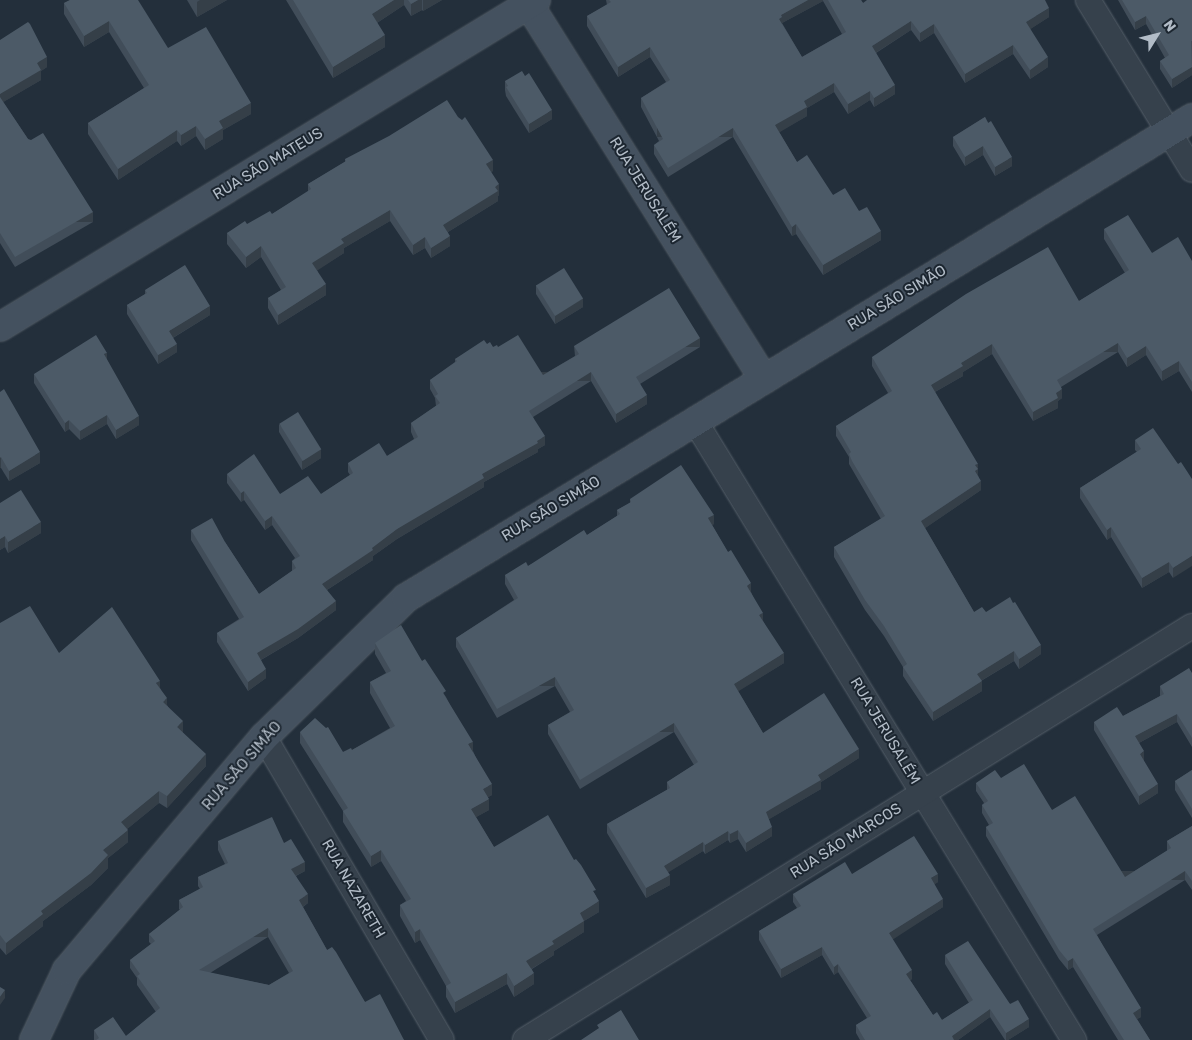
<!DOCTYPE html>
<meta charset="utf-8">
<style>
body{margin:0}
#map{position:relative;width:1192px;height:1040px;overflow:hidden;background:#232f3b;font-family:Rubik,sans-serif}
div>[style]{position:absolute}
.roads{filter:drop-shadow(0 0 1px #555f69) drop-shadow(0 0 1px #555f69)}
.street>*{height:24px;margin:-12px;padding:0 12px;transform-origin:12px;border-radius:12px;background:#36414c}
.secondary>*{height:28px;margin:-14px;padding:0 14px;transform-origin:14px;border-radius:14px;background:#44515f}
.wall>*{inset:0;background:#414d59}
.shaded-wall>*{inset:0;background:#353f48;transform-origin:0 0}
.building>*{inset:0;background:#4c5a67;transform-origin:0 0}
span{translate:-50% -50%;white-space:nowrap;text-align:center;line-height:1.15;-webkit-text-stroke:4px #1c2630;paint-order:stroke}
.street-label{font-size:15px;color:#b2bcc7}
.north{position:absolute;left:1132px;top:10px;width:50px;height:50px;-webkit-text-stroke:4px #1c2630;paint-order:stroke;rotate:54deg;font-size:14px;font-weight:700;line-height:20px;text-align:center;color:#b2bcc7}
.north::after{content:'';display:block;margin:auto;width:18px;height:22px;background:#b2bcc7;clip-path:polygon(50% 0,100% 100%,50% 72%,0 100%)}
</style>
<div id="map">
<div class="roads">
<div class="street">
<div style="left:1088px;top:0;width:199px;rotate:58.5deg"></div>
<div style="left:695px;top:421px;width:726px;rotate:58.52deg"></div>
<div style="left:264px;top:737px;width:351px;rotate:59.6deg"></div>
<div style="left:525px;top:1040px;width:785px;rotate:-31.83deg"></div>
</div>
<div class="secondary">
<div style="left:526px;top:0;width:448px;rotate:57.9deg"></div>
<div style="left:0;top:327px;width:628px;rotate:-31.39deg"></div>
<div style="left:34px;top:1040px;width:77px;rotate:-64.8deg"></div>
<div style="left:67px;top:970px;width:305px;rotate:-49.8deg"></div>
<div style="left:264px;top:737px;width:199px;rotate:-44.4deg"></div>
<div style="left:406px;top:598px;width:921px;rotate:-31.41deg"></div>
</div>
</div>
<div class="wall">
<div style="clip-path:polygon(70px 0,168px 48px,251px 114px,223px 130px,223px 139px,205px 150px,196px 136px,181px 146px,177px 141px,118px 180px,88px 134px,88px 123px,144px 88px,109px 32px,84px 47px,64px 14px,64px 3px)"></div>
<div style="clip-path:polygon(187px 0,227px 0,197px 17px)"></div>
<div style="clip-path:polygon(286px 0,442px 0,423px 11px,422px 10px,411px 16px,404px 5px,377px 23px,385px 47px,333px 78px)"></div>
<div style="clip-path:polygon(evenodd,606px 0,861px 0,863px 3px,1049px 17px,1030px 29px,1048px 67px,1030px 79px,1013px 54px,965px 83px,934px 33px,920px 42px,911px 30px,876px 53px,895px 94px,874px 107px,870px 100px,848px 114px,834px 92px,807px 108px,807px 116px,779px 132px,797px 162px,833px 195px,859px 211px,881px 240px,823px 275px,796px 234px,792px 236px,733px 137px,668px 177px,654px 154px,654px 145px,659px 141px,641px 107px,641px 98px,666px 82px,650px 57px,618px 77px,587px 26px,587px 16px,607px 5px,606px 0,823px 1px,842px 34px,802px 57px,782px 23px,823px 1px)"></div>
<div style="clip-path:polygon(1118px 0,1192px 0,1192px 75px,1172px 88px,1160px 69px,1160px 61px,1165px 58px,1146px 24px,1135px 30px)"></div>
<div style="clip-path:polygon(0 40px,47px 67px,41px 71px,41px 80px,3px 102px,28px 139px,93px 222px,15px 267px,0 243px)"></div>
<div style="clip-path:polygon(525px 76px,552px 119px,529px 133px,506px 96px,505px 90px,505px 81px)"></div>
<div style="clip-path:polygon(985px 117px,1012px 166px,995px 176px,983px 155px,965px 166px,953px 146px,953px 137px)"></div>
<div style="clip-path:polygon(345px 159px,493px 171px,491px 172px,499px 195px,498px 196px,498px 201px,448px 232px,450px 246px,431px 258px,425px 248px,413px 255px,390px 221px,344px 248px,344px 253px,317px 270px,326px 295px,278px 325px,268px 308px,268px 298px,281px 290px,261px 257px,246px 268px,227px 244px,227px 233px,272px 214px,308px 192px,308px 184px,345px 162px)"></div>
<div style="clip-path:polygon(1104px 229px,1152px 253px,1192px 261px,1192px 392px,1179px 371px,1162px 381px,1146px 355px,1127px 367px,1118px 352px,1061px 387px,1062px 398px,1058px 401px,1058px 408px,1033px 421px,992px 354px,963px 372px,963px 376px,935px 392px,978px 473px,978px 475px,981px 490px,925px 528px,974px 612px,986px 612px,1041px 654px,1019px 669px,1014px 661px,981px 681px,982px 691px,933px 721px,903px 676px,903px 667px,884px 636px,865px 610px,834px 557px,834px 547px,881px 519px,849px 464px,849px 457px,836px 436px,836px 426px,888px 393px,872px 366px,872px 357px,1079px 301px,1125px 273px,1104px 239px)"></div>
<div style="clip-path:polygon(536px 285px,583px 307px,555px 324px,536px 294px)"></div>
<div style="clip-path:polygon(145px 290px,210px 315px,173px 338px,177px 352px,158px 364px,127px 314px,127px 305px,145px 294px)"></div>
<div style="clip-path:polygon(487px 344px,493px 347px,498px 347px,543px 375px,575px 356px,574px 346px,700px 347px,640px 384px,647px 404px,616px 423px,591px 381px,533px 417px,545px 445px,538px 449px,538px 452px,484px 482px,484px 487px,397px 539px,373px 556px,373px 560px,327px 590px,336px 610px,298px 638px,261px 660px,266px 678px,248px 691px,217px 642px,217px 633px,239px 619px,191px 540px,191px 530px,225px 542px,259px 594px,292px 571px,292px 561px,295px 558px,272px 525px,265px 530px,244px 500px,241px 502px,227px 483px,227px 474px,280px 494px,321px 494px,350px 475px,348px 472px,348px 463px,387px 456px,414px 439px,411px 432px,411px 423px,436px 406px,435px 398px,430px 389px,430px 380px,455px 362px,455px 359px)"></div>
<div style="clip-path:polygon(107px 360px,139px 425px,116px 439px,107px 424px,80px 440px,69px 429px,65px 432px,34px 383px,34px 374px)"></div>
<div style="clip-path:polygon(0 392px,40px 463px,9px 481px,1px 468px)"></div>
<div style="clip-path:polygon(279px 424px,321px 458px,302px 470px,279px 432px)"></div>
<div style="clip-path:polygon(1135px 440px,1178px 464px,1173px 578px,1169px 572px,1142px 588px,1111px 537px,1107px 540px,1080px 498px,1080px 488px,1137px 452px,1135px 450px)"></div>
<div style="clip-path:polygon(630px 499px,714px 524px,712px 525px,751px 592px,763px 621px,784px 663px,738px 691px,763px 733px,859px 758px,821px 782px,821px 789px,769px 819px,772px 836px,746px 852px,738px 839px,730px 843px,728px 840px,705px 854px,703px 851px,668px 872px,670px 885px,646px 898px,607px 833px,607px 824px,667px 790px,667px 782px,694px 765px,674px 732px,580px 789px,548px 734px,548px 725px,570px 712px,555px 686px,497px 718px,456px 647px,456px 638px,514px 600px,505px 584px,505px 575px,528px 566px,587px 535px,617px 516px,617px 510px,630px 503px)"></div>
<div style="clip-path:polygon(0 503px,41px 533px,8px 553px,5px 547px,0 550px)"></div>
<div style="clip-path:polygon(0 623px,59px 653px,160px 688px,167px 705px,183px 733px,206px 766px,167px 808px,159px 803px,127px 829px,128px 842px,108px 858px,108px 868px,91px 885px,43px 921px,43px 926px,6px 955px,0 948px)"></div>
<div style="clip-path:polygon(375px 643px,422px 661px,446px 697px,473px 751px,492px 795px,488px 797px,489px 810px,476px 817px,494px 847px,574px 860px,596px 896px,599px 912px,584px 921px,584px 932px,554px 951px,554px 955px,532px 969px,534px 984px,514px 997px,507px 984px,455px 1013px,446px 997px,446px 986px,420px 940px,415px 943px,400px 916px,400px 905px,406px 901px,381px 861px,371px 867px,343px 822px,343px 811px,300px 743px,300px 732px,343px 752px,352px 750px,390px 728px,370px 693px,370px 682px,386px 673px,375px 654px)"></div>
<div style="clip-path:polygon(1192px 673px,1192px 747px,1177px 722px,1139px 743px,1144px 760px,1143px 761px,1158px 793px,1139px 805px,1094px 730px,1094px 722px,1123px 716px,1160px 696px,1160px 686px)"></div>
<div style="clip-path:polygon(1192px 770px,1192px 818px,1175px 790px,1175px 781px)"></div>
<div style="clip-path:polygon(1001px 778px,1052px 810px,1125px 877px,1167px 851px,1167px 841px,1192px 826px,1192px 890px,1185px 880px,1097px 935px,1141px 1017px,1137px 1019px,1150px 1040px,1118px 1040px,1073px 967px,1068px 970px,1059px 959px,986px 836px,986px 827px,989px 825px,982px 813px,982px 805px,984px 803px,976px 791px,976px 783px)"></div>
<div style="clip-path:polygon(evenodd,218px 841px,284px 843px,305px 871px,296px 876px,308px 903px,303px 907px,327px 950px,365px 1002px,404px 1040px,94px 1040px,94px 1030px,126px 1036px,156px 1012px,137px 985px,137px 978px,130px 968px,130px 960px,151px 944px,149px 942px,149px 934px,180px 910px,179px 909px,179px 900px,200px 889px,198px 886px,198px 877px,225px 864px,218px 850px,218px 841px,268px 937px,289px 973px,269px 985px,210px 973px,268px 937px)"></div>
<div style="clip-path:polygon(852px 874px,938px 882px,934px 884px,943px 907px,892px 939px,912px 979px,910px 980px,933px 1015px,942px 1020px,969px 1003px,945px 964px,945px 955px,1010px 1004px,1029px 1027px,1008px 1040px,1005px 1040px,990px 1017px,958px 1040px,860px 1040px,856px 1033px,856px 1025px,867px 1018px,838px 972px,834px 975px,822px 955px,781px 978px,759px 940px,759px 931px,797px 908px,793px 902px,793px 894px)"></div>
</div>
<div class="shaded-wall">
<div style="clip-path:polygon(200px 0,227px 0,197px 17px,197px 2px)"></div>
<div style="clip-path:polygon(394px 0,404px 0,404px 5px,372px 26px,372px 14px)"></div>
<div style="clip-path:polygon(418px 0,422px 0,422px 10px,411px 16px,411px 4px)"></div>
<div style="clip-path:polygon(423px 0,442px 0,423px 11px)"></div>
<div style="clip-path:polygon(808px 0,823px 0,823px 1px,782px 23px,782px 26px,779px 19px,781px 15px)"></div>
<div style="clip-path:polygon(1049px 8px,1049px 17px,1026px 32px,1026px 22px)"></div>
<div style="clip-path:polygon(1146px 16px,1146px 24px,1135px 30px,1135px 22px)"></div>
<div style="clip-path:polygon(109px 21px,109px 32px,84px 47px,84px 36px)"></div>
<div style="clip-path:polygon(911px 21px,911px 30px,872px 55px,872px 46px)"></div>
<div style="clip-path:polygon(934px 24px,934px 33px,920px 42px,920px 33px)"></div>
<div style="clip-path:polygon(385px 35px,385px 47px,333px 78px,333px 67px)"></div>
<div style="clip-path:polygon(1013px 45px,1013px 54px,965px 83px,965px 74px)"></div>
<div style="clip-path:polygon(650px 47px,650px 57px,618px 77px,618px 67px)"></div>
<div style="clip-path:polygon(47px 57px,47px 67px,41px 71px,41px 80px,0 104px,0 94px,37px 63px)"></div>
<div style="clip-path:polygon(1048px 57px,1048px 67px,1030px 79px,1030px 70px)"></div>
<div style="clip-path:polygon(1192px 67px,1192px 75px,1172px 88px,1172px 79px)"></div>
<div style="clip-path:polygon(834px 83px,834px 92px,807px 108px,807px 116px,775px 135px,775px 125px,804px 101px)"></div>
<div style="clip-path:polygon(895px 85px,895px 94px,874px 107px,874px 98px)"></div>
<div style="clip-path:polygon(870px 91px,870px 100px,848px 114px,848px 104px)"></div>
<div style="clip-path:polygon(251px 103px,251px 114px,223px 130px,223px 139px,205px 150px,205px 139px,219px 121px)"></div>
<div style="clip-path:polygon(552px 110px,552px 119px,529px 133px,529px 124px)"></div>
<div style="clip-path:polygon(196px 126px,196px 136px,181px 146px,181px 135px)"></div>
<div style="left:733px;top:128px;width:9px;height:76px;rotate:90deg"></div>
<div style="clip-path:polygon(177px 130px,177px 141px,118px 180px,118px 169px)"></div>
<div style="clip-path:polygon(983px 146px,983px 155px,965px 166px,965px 157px)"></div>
<div style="clip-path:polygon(1012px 157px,1012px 166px,995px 176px,995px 167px)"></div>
<div style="clip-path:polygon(493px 160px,493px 171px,486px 174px,486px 164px)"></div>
<div style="clip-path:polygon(499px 184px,499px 195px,498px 196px,498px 201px,443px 235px,443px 225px)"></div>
<div style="clip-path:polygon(390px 210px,390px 221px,344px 248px,344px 253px,312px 274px,312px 263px,341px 239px)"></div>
<div style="left:93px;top:212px;width:10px;height:90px;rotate:90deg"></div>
<div style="clip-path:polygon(796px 224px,796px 234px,792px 236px,792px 227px)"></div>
<div style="clip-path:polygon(881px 231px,881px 240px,823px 275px,823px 265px)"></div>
<div style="clip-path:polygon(450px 236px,450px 246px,431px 258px,431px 248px)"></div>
<div style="clip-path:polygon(425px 237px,425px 248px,413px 255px,413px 245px)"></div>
<div style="clip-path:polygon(261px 246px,261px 257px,246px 268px,246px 257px)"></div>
<div style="clip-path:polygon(326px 284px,326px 295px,278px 325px,278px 315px)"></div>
<div style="clip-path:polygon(583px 298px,583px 307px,555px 324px,555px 315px)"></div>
<div style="clip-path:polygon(210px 306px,210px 315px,169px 340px,169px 331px)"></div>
<div style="left:700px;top:338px;width:9px;height:75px;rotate:90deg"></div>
<div style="left:1118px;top:343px;width:9px;height:71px;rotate:90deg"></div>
<div style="clip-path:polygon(177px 344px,177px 352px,158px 364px,158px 355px)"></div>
<div style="clip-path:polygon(992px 344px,992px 354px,963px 372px,963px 376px,931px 394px,931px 385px,961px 363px)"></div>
<div style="clip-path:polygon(1146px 346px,1146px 355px,1127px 367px,1127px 358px)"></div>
<div style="clip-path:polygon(107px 353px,107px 361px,104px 354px)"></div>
<div style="clip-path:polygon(1179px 361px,1179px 371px,1162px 381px,1162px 371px)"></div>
<div style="left:591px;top:372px;width:9px;height:73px;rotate:90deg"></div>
<div style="clip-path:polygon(1062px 389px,1062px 398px,1058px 401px,1058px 408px,1033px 421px,1033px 412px,1056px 393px)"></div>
<div style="clip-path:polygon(647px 395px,647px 404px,616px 423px,616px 414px)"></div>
<div style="clip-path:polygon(107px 415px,107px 424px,80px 440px,80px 431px)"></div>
<div style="clip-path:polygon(139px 416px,139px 425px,116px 439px,116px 430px)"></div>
<div style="clip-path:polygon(69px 420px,69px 429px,65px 432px,65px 423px)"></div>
<div style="clip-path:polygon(545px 436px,545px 445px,538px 449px,538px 452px,484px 482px,484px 487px,397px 539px,373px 556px,373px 560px,322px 593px,322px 584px,397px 529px,482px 474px)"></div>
<div style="clip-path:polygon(321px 449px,321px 458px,302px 470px,302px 461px)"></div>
<div style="clip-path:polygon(40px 452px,40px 463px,9px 481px,9px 471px)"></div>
<div style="left:1px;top:457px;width:11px;height:1px;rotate:90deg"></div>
<div style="clip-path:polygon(978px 464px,978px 479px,975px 481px,975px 465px)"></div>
<div style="clip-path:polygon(981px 481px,981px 490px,921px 531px,921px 521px)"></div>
<div style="clip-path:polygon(244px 491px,244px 500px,241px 502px,241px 493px)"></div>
<div style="clip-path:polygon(714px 515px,714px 524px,708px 527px,708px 518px)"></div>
<div style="clip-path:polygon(272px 516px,272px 525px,265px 530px,265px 521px)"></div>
<div style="clip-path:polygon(41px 522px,41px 533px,8px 553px,8px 542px)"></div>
<div style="clip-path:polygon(1111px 527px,1111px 537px,1107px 540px,1107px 530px)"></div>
<div style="clip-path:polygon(5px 536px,5px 547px,0 550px,0 539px)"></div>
<div style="clip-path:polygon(1192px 556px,1192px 566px,1173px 578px,1173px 568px)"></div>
<div style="clip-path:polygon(1169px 562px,1169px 572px,1142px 588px,1142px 578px)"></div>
<div style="clip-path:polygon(751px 583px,751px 592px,747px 595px,747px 586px)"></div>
<div style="clip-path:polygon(336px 601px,336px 610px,298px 638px,257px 662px,257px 653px)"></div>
<div style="clip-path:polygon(763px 613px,763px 622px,759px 615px)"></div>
<div style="clip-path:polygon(1041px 645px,1041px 654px,1019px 669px,1019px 659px)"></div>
<div style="clip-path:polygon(1014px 651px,1014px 661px,977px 683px,977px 674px)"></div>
<div style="clip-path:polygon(784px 653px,784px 663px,734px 694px,734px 684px)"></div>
<div style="clip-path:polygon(266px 669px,266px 678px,248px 691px,248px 682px)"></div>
<div style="left:555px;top:677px;width:9px;height:66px;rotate:90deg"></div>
<div style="clip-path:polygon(160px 681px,160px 693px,156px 683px)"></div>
<div style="clip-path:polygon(982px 681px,982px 691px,933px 721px,933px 712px)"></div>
<div style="clip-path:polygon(167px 698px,167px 710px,163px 702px)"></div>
<div style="clip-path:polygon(1177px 714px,1177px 722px,1135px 745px,1135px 736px)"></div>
<div style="clip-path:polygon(183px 721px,183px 733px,177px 727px)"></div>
<div style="left:674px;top:723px;width:9px;height:110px;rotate:90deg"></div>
<div style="clip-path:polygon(473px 742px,473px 753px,468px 744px)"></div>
<div style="clip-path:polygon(859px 749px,859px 758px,821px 782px,821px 789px,766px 821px,766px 812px,818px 775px)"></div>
<div style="clip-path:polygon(1144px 751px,1144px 760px,1140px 763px,1140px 754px)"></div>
<div style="clip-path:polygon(206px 754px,206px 766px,167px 808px,167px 796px)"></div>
<div style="clip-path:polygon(492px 784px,492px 795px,483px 800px,483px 789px)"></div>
<div style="clip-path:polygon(1158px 784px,1158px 793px,1139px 805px,1139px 796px)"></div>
<div style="clip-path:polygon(159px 791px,159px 803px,121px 834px,121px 822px)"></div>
<div style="clip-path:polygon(489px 799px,489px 810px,471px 820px,471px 809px)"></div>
<div style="clip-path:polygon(772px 827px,772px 836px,746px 852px,746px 843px)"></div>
<div style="clip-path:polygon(128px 830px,128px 842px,108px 858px,108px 868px,91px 885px,43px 921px,43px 926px,6px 955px,6px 943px,103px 850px)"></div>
<div style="clip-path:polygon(738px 830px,738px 839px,730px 843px,730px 834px)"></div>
<div style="clip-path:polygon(728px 831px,728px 840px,705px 854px,705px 845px)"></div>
<div style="clip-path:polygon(703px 842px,703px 851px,664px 875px,664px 866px)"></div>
<div style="clip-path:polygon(381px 850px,381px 861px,371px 867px,371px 856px)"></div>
<div style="clip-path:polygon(305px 862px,305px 871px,291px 878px,291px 869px)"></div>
<div style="left:1185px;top:871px;width:9px;height:109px;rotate:90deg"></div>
<div style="clip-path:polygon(938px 874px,938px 882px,931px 887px,931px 878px)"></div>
<div style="clip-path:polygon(670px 875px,670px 885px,646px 898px,646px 888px)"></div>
<div style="clip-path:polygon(308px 894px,308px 903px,299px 909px,299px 900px)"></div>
<div style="clip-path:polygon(943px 899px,943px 907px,889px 942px,889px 933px)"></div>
<div style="clip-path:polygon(599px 901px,599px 912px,584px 921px,584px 932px,554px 951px,554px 955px,526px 972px,526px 961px,552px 941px,580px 913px)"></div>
<div style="left:268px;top:928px;width:9px;height:81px;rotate:90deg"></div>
<div style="clip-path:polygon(420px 929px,420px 940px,415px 943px,415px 932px)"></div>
<div style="clip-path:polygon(822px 947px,822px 955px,781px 978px,781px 969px)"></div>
<div style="clip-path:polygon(1073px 958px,1073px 967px,1068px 970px,1068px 961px)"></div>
<div style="clip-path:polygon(838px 964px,838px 972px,834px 975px,834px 967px)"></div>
<div style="clip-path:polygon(912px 970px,912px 979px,906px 982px,906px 974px)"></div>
<div style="clip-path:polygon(507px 973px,507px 984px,455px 1013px,455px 1002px)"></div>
<div style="clip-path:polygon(534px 973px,534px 984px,514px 997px,514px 986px)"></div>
<div style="clip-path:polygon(5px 990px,5px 998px,0 1005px,0 997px)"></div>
<div style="clip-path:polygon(1141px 1008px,1141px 1017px,1133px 1021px,1133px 1013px)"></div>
<div style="clip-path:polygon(990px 1009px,990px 1017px,958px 1040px,952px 1040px,952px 1036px)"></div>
<div style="clip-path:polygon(1029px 1019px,1029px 1027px,1008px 1040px,1006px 1040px,1006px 1033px)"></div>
</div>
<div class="building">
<div style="clip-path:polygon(70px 0,138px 0,168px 48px,206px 27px,251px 103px,219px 121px,223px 128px,205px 139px,196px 126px,181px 135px,177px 130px,118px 169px,88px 123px,149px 85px,109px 21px,84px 36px,64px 3px)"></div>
<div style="clip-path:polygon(293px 0,394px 0,372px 14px,385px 35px,333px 67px)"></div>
<div style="clip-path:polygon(408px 0,418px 0,411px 4px)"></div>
<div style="clip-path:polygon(609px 0,808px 0,781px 15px,782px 17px,779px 19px,802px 57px,846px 32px,828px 0,861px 0,863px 3px,867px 0,1045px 0,1049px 8px,1026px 22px,1048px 57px,1030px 70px,1013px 45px,965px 74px,934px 24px,920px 33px,911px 21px,872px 46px,895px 85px,874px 98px,870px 91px,848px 104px,834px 83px,804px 101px,807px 107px,775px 125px,797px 162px,807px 155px,833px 195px,845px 188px,859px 211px,867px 207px,881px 231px,823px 265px,796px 224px,792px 227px,733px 128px,668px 168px,654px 145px,663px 139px,641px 98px,670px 80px,650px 47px,618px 67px,587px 16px,611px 2px)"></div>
<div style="clip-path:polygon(1122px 0,1192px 0,1192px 41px,1191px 41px,1192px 67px,1172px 79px,1160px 61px,1169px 55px,1146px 16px,1135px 22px)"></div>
<div style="clip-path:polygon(28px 22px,30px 24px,47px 57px,37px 63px,41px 70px,0 94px,0 40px)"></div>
<div style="clip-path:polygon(522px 71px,525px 76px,529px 73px,552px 110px,529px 124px,506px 87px,508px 86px,505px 81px)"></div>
<div style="clip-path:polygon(0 97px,28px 139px,31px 140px,43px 133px,93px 212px,15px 257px,0 233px)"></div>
<div style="clip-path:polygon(447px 100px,458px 117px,462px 120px,465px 117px,493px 160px,486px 164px,499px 184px,495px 187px,498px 191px,443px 225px,450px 236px,431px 248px,425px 237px,413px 245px,390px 210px,341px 239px,344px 243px,312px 263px,326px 284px,278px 315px,268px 298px,286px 287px,261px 246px,246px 257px,227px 233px,245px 221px,247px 224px,270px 211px,272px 214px,311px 189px,308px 184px,346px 161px,345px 159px,389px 136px)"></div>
<div style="clip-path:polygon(985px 117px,988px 123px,991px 121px,1012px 157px,995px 167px,983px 146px,965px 157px,953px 137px)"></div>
<div style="clip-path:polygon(1128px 215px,1152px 253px,1178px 237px,1192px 261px,1192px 382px,1179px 361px,1162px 371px,1146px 346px,1127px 358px,1118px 343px,1057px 380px,1062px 389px,1056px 393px,1058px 398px,1033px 412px,992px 344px,961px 363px,963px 366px,931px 385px,978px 464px,975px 465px,978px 469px,975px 471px,981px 481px,921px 521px,974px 612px,982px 607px,986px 612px,1010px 597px,1013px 603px,1015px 602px,1041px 645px,1019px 659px,1014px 651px,977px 674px,982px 681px,933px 712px,903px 667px,907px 664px,884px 626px,865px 600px,834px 547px,885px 516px,852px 461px,849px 454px,851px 452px,836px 426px,892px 391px,872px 357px,966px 294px,1048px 247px,1079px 301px,1129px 270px,1104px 229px)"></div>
<div style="clip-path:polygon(185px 265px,210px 306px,169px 331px,177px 344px,158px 355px,127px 305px,147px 293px,145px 290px)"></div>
<div style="left:564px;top:268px;width:36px;height:33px;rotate:58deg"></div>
<div style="clip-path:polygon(669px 288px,700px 338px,636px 377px,647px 395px,616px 414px,591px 372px,529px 411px,545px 436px,537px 441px,538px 443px,482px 474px,484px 478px,397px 529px,372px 548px,373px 550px,322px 584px,336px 601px,298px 629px,257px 653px,266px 669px,248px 682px,217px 633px,244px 617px,191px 530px,212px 518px,225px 542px,259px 594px,296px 568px,292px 561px,300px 556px,272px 516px,265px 521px,244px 491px,241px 493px,227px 474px,254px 454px,280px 494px,308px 476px,321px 494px,353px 473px,348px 463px,379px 443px,387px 456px,418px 437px,411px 423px,440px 403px,435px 396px,438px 394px,430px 380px,457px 361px,455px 359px,484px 340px,487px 344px,490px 342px,493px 347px,497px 345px,498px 347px,518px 335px,543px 375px,579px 354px,574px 346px)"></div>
<div style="clip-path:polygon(96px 335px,107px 353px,104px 354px,139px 416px,116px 430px,107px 415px,80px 431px,69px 420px,65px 423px,34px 374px)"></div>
<div style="clip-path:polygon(4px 389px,40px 452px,9px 471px,1px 457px,0 458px,0 392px)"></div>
<div style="left:298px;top:412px;width:44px;height:22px;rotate:58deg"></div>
<div style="clip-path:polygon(1153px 428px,1178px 464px,1181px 462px,1192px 479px,1192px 556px,1173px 568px,1169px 562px,1142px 578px,1111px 527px,1107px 530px,1080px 488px,1141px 449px,1135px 440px)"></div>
<div style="clip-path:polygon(681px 465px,714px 515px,708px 518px,728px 552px,731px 550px,751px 583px,747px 586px,763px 613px,759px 615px,784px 653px,734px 684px,763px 733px,824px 693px,859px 749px,818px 775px,821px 780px,766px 812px,772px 827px,746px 843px,738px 830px,730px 834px,728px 831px,705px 845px,703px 842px,664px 866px,670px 875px,646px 888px,607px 824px,670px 788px,667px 782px,698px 762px,674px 723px,580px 780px,548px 725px,574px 710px,555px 677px,497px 709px,456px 638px,518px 598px,505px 575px,526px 562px,528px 566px,584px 530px,587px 535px,620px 514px,617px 510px,631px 502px,630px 499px)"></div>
<div style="clip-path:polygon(21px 490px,41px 522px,8px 542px,5px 536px,0 539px,0 503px)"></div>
<div style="clip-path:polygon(30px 606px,59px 653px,112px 607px,160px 681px,156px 683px,167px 698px,163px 702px,183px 721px,177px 727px,206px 754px,167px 796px,159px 791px,121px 822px,128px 830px,103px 850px,108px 855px,91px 873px,41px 911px,43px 914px,6px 943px,0 935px,0 623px)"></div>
<div style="clip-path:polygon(401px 625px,422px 661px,425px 659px,446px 691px,443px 693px,473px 742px,468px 744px,492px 784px,483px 789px,489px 799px,471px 809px,494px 847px,548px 815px,574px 860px,576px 859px,581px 865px,596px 890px,593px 891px,599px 901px,580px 913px,584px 921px,552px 941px,554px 944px,526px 961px,534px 973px,514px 986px,507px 973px,455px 1002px,446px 986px,451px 983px,420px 929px,415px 932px,400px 905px,411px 899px,381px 850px,371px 856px,343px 811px,348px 808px,300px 732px,315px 718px,326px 728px,328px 727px,343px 752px,351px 748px,352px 750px,395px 726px,370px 682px,391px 671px,375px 643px)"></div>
<div style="clip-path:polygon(1189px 668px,1192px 673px,1192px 738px,1177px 714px,1135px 736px,1144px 751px,1140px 754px,1158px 784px,1139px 796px,1094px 722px,1117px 707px,1123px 716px,1164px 694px,1160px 686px)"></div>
<div style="clip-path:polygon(1024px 764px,1052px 810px,1075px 796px,1125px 877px,1171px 848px,1167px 841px,1192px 826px,1192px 881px,1185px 871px,1093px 929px,1141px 1008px,1133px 1013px,1150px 1040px,1124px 1040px,1073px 958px,1068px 961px,1059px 950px,986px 827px,993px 823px,982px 805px,988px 801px,976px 783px,995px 770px,1001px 778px)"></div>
<div style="clip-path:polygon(1192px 770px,1192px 809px,1175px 781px)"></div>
<div style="clip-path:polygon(evenodd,272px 817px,284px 843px,291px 839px,305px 862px,291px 869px,308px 894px,299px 900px,327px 950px,332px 947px,336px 952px,365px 1002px,380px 994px,404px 1040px,96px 1040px,99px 1038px,94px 1030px,113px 1017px,126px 1036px,160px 1008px,137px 976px,140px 974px,130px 960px,155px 941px,149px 934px,183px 907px,179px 900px,203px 887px,198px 877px,228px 863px,218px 841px,272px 817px,268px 928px,293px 971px,269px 985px,199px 970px,268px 928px)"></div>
<div style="clip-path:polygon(914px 836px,938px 874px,931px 878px,943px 899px,889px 933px,912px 970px,906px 974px,933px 1015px,937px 1012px,942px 1020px,973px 1000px,945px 955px,968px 941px,1010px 1004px,1018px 1000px,1029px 1019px,1006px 1033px,990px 1009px,952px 1036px,954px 1040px,865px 1040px,856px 1025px,871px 1016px,838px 964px,834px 967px,822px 947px,781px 969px,759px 931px,801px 906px,793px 894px,845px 862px,852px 874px)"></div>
<div style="clip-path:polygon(0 987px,5px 990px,0 997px)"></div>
<div style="clip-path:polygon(621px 1010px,639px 1040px,581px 1040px,599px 1028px,597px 1025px)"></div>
</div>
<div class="street-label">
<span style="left:268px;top:164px;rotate:-31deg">RUA SÃO MATEUS</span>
<span style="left:645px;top:190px;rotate:58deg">RUA JERUSALÉM</span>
<span style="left:897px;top:298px;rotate:-31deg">RUA SÃO SIMÃO</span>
<span style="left:551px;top:509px;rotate:-31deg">RUA SÃO SIMÃO</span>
<span style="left:885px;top:731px;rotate:59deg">RUA JERUSALÉM</span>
<span style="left:242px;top:766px;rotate:-49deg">RUA SÃO SIMÃO</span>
<span style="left:846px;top:841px;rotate:-32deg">RUA SÃO MARCOS</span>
<span style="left:353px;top:889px;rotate:60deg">RUA NAZARETH</span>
</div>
<div class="north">N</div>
</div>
